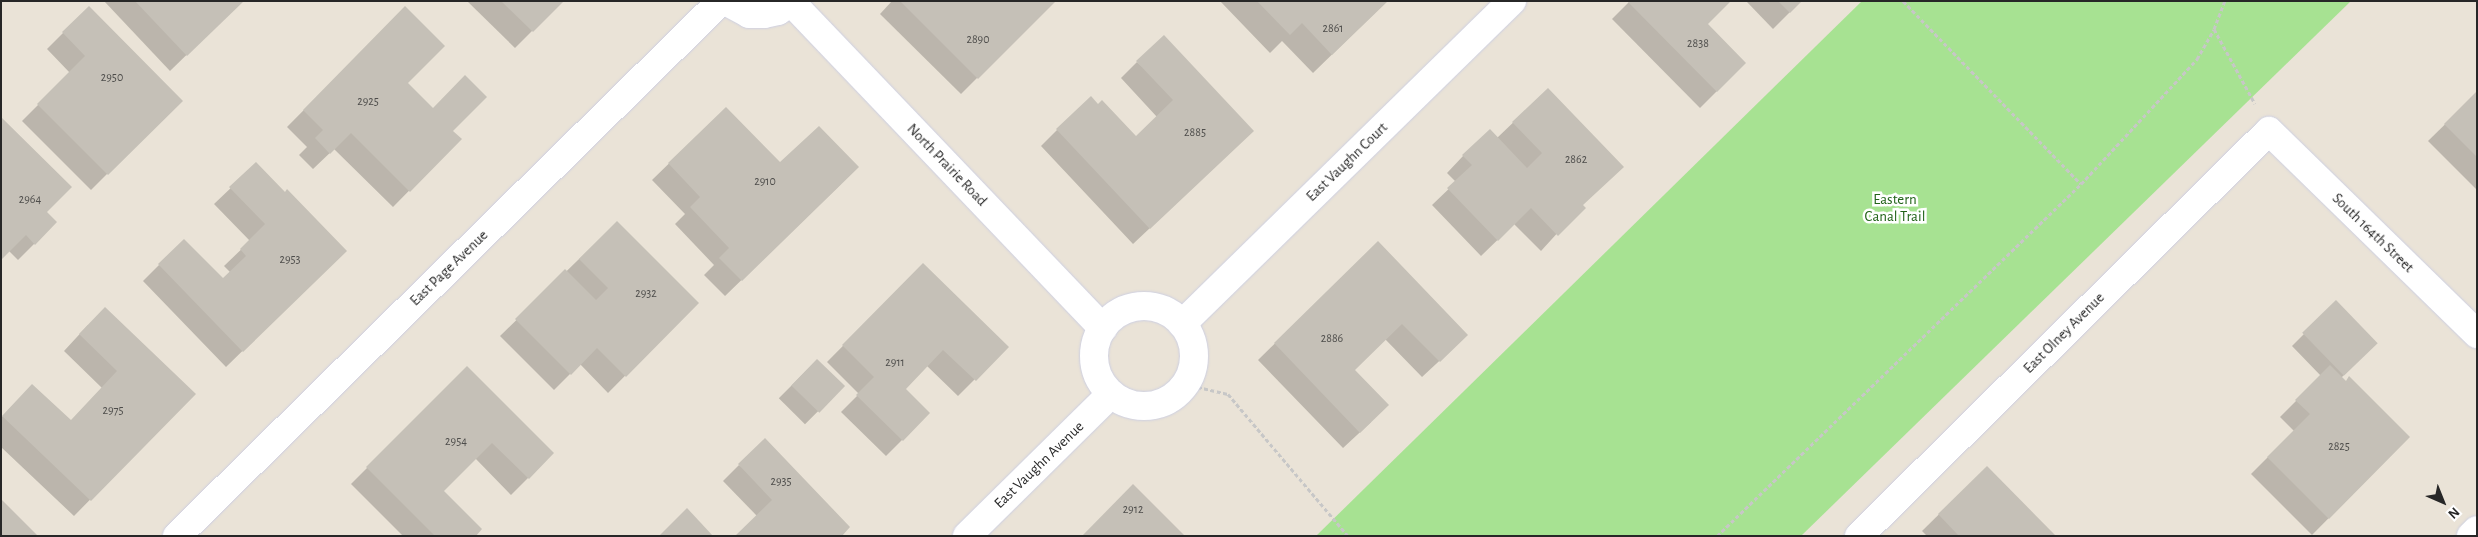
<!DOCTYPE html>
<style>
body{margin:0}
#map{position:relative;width:2478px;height:537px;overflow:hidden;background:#eae3d7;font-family:"Alegreya Sans",sans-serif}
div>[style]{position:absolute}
.green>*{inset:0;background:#a7e292}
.shadow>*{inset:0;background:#0003;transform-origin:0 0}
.building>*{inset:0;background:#c5c0b7;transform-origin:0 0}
.path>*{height:3px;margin-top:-1.5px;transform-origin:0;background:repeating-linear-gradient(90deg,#c7c7c7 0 4px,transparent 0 6.5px)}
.roads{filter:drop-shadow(0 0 1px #cdcfe1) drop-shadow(0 0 1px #cdcfe1)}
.street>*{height:28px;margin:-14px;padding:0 14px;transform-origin:14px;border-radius:14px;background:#fff}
.street>.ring{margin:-14px;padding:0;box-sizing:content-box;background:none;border:28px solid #fff;border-radius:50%}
span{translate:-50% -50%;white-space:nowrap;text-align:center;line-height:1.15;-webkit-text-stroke:5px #fff;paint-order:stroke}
.number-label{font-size:12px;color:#4e4d4b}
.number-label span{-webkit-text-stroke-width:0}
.street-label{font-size:15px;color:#272727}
.park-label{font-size:15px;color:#216318}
.frame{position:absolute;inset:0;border:2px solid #272727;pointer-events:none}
.north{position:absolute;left:2418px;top:477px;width:50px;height:50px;-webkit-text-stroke:4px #fff;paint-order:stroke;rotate:136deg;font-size:14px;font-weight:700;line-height:20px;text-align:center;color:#272727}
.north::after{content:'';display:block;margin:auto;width:18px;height:22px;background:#272727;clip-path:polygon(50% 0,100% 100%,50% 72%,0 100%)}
</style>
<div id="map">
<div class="green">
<div style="clip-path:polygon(1862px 1px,2351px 1px,1801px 536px,1316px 536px)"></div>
</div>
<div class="shadow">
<div style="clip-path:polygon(104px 1px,242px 1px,170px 71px)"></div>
<div style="clip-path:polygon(467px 1px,562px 1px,515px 48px)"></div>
<div style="clip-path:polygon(892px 1px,1054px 1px,961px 94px,880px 14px)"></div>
<div style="clip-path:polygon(1220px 1px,1387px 1px,1313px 73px,1282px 41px,1270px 53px)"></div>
<div style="clip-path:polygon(1630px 1px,1706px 24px,1745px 63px,1700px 108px,1612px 19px)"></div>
<div style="clip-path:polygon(1746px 1px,1801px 1px,1773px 29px)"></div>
<div style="clip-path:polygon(89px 7px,181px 100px,91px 190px,22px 121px,70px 73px,47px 49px)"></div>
<div style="clip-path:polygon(405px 8px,406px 83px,460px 139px,393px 207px,334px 149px,313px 169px,299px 155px,307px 147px,287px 127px)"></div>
<div style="clip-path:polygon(1137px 62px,1236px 147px,1133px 244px,1041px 146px,1057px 130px,1136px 137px,1157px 117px,1121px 78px)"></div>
<div style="clip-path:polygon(1548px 89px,1582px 206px,1541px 251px,1514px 224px,1481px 256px,1432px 205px,1456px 182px,1447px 173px,1463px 156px,1490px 131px,1497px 138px)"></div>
<div style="clip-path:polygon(2477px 93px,2477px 190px,2428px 141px)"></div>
<div style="clip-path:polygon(726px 108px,780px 164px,841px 184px,725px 296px,704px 275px,714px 265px,675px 224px,685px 214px,652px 180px)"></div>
<div style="clip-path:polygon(256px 164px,329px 267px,226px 367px,143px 281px,159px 265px,223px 280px,231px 273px,224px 266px,250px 241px,214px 204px)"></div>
<div style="clip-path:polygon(45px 212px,56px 222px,18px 260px,9px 251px)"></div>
<div style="clip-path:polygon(617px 222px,697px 303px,608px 393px,580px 364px,554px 390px,500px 336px)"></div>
<div style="clip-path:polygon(1378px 243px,1450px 351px,1422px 377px,1385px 339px,1353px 370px,1371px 422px,1343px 448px,1258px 360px)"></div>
<div style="clip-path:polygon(923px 265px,1007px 347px,958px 396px,927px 366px,904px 389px,929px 413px,886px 456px,841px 412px,859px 394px,827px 362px)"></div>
<div style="clip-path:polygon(2336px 302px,2376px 343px,2341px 378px,2409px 437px,2312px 535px,2251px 474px,2294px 431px,2280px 417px,2321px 376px,2292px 346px)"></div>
<div style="clip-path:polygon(88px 325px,194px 394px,74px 516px,1px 447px,1px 418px,16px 402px,71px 421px,102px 388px,64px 351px)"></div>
<div style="left:817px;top:360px;width:37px;height:54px;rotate:45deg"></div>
<div style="clip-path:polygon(467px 368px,553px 453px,511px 495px,475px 458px,442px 491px,474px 536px,403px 536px,351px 484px)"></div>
<div style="clip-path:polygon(739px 465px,840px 536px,757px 516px,723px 481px)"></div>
<div style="clip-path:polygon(1987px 467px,2055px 536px,1927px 536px,1922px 531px)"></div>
</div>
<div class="building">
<div style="clip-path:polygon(135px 1px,244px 1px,187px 56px)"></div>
<div style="clip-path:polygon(501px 1px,564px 1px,533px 32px)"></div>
<div style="clip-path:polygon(900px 1px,1056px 1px,978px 79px)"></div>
<div style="clip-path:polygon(1257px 1px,1388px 1px,1332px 55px,1302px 23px,1290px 35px)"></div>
<div style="clip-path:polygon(1627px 1px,1731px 1px,1708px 24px,1746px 63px,1717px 92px)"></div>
<div style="clip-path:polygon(1778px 1px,1802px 1px,1790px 13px)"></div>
<div style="clip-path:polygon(89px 6px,183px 101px,108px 175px,37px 104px,85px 56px,62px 32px)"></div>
<div style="clip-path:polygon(405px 6px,445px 46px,408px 83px,433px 108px,465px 75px,487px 97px,453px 131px,462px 139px,410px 192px,351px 133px,330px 154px,315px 138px,323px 130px,303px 110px)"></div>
<div style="clip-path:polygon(1164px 35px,1254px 131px,1150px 229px,1056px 129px,1091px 96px,1098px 104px,1102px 100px,1136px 136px,1173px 100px,1136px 61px)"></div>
<div style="clip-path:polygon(1548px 88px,1624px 167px,1583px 205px,1586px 208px,1558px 236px,1531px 208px,1498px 241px,1447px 188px,1472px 165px,1462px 155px,1490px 129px,1527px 168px,1542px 153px,1512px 122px)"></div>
<div style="clip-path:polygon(2477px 91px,2477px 157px,2444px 124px)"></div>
<div style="clip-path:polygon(726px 107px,780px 162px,819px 126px,859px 167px,742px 281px,719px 258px,729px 248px,690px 207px,700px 197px,668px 163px)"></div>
<div style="clip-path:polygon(1px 117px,72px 187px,47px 212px,57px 222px,35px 245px,26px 235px,1px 260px)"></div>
<div style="clip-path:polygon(256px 162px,285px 192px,287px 189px,347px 251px,243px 352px,158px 264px,184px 239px,223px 278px,246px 256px,240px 249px,265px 224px,229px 187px)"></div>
<div style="clip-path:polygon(617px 221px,699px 303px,626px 377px,597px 348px,571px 375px,515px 319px,565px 269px,596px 300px,608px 288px,579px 259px)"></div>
<div style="clip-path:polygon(1378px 241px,1468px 335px,1440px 362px,1402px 324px,1355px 370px,1389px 405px,1360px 433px,1274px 343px)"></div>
<div style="clip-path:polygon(923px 263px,1009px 347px,976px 381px,943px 350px,906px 389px,930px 413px,903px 441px,856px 395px,874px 377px,842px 345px)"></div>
<div style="left:2336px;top:300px;width:60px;height:47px;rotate:46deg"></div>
<div style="clip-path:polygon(105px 307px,196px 394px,91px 501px,2px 416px,32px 384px,71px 420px,117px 371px,79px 334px)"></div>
<div style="left:817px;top:359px;width:39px;height:37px;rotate:44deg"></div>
<div style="clip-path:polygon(2330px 365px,2346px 381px,2349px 376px,2410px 437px,2329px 519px,2267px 457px,2310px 414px,2295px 400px)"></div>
<div style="clip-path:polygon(467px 366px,554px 453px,529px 479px,492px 443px,444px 491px,482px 529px,476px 536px,435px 536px,366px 467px)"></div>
<div style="clip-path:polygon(765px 438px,850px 527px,842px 536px,735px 536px,772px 500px,738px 464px)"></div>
<div style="clip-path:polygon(1987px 466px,2056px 536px,1959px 536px,1938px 514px)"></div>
<div style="clip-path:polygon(1133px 484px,1185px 536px,1082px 536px)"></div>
<div style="clip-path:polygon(1px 499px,38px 536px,1px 536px)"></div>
<div style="clip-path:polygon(687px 508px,713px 536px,659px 536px)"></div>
</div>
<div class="path">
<div style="left:1903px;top:1px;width:255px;rotate:45.8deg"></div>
<div style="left:2214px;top:29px;width:85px;rotate:61.3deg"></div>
<div style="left:1185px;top:384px;width:44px;rotate:13.1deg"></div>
<div style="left:1228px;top:394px;width:186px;rotate:49.8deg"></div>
<div style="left:1717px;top:536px;width:506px;rotate:-44.04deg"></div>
<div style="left:2081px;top:184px;width:171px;rotate:-47.1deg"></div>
<div style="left:2197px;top:59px;width:34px;rotate:-60deg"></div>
<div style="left:2214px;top:29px;width:30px;rotate:-69deg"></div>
</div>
<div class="roads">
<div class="street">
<div style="left:725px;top:1px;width:27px;rotate:28deg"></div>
<div style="left:749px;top:14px;width:15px"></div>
<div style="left:764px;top:14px;width:14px;rotate:-12deg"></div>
<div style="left:778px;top:11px;width:18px;rotate:-34deg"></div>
<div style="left:792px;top:3px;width:450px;rotate:46.3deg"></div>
<div class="ring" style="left:1094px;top:306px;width:72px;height:72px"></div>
<div style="left:1182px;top:324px;width:462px;rotate:-44.4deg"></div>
<div style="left:177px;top:536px;width:763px;rotate:-44.52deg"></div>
<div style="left:967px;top:536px;width:202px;rotate:-44.6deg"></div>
<div style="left:1859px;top:536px;width:576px;rotate:-44.65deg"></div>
<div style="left:2269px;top:131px;width:291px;rotate:44.3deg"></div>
<div style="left:2471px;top:536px;width:8px;rotate:-45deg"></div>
</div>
</div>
<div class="number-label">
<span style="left:1333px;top:29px">2861</span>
<span style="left:978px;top:40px">2890</span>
<span style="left:1698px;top:44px">2838</span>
<span style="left:112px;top:78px">2950</span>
<span style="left:368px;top:102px">2925</span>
<span style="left:1195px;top:133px">2885</span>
<span style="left:1576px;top:160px">2862</span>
<span style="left:765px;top:182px">2910</span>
<span style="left:30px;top:200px">2964</span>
<span style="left:290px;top:260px">2953</span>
<span style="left:646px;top:294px">2932</span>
<span style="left:1332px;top:339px">2886</span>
<span style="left:895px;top:363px">2911</span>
<span style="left:113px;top:411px">2975</span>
<span style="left:456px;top:442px">2954</span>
<span style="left:2339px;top:447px">2825</span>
<span style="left:781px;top:482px">2935</span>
<span style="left:1133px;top:510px">2912</span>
</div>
<div class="street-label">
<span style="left:1347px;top:162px;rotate:-44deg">East Vaughn Court</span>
<span style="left:947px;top:165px;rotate:46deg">North Prairie Road</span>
<span style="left:2373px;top:233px;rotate:44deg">South 164th Street</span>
<span style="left:449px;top:268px;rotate:-44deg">East Page Avenue</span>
<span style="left:2064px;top:333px;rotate:-45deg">East Olney Avenue</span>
<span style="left:1039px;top:465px;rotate:-44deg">East Vaughn Avenue</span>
</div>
<div class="park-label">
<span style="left:1895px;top:208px">Eastern<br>Canal Trail</span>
</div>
<div class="frame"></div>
<div class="north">N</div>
</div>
